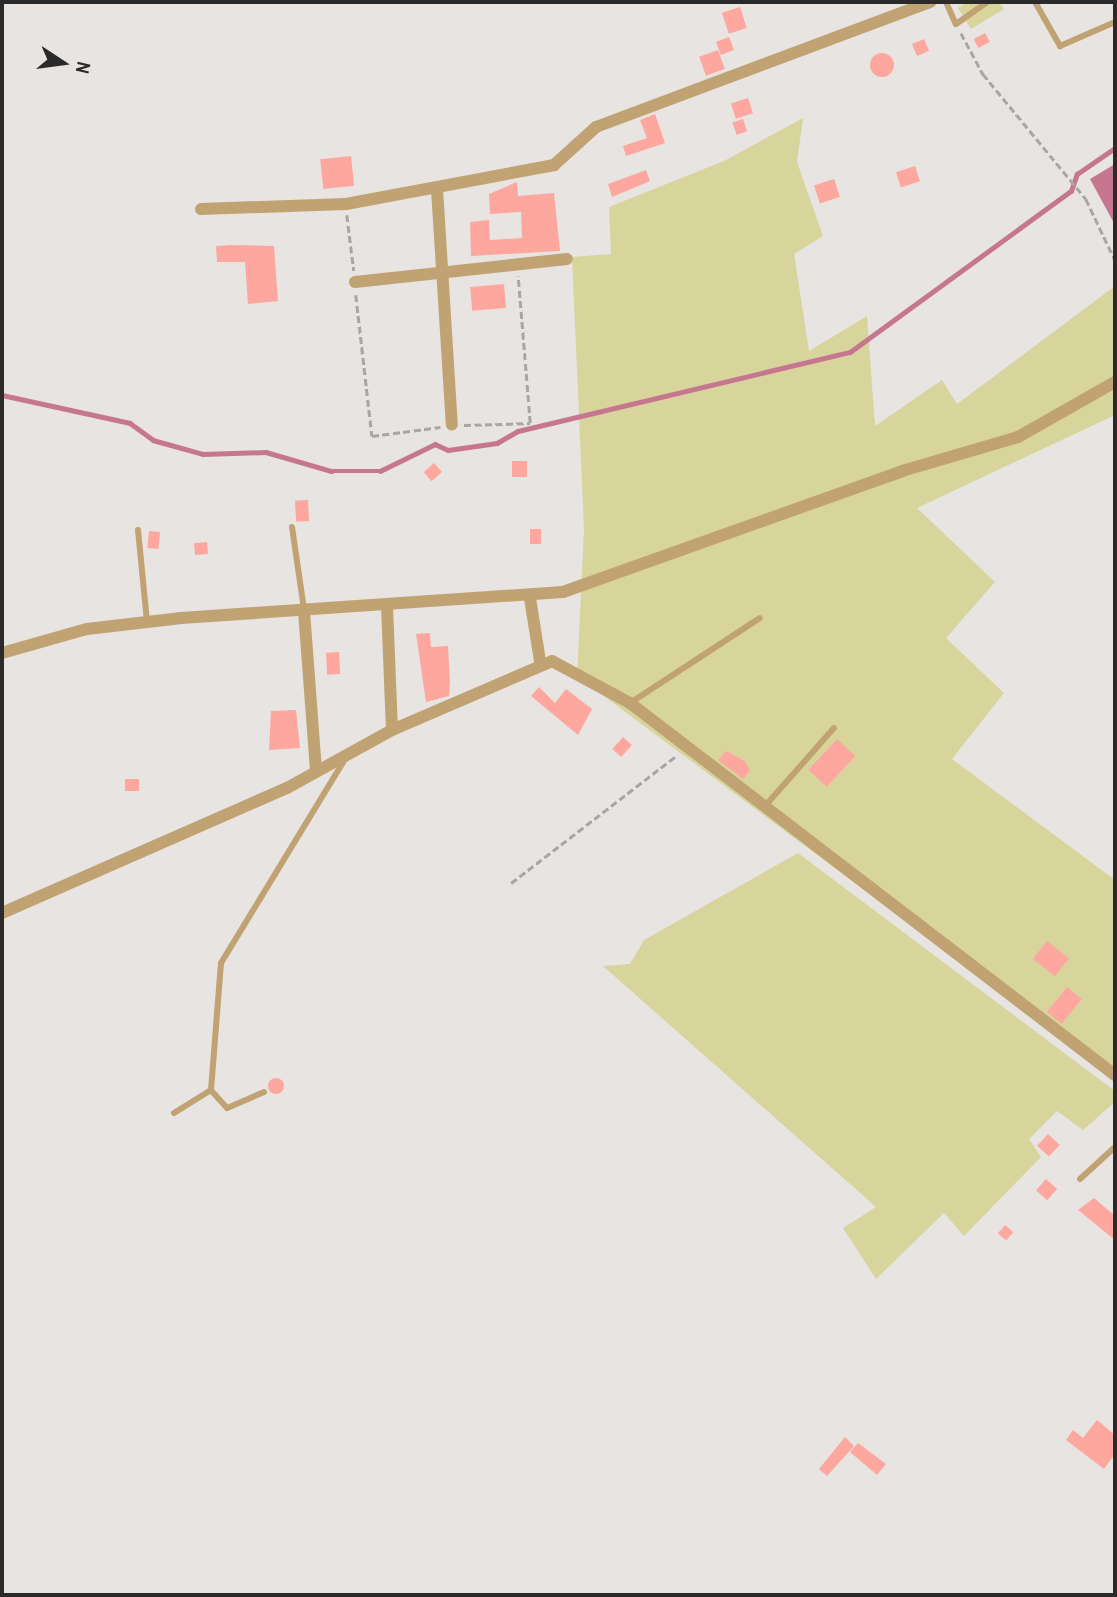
<!DOCTYPE html>
<style>
body{margin:0}
#map{position:relative;width:1117px;height:1597px;overflow:hidden;background:#e7e4e2;font-family:"Archivo Narrow",sans-serif}
div>[style]{position:absolute}
.green>*{inset:0;background:#d8d59c}
.water>*{inset:0;background:#c6768f}
.stream>*{height:4.5px;margin:-2.25px;padding:0 2.25px;transform-origin:2.25px;border-radius:2.25px;background:#c6768f}
.building>*{inset:0;background:#fea79e;transform-origin:0 0}
.round{border-radius:50%}
.path>*{height:2.5px;margin-top:-1.25px;transform-origin:0;background:repeating-linear-gradient(90deg,#a8a5a4 0 7px,transparent 0 10.5px)}
.service>*{height:6px;margin:-3px;padding:0 3px;transform-origin:3px;border-radius:3px;background:#c1a272}
.minor>*{height:12px;margin:-6px;padding:0 6px;transform-origin:6px;border-radius:6px;background:#c1a272}
span{translate:-50% -50%;white-space:nowrap;text-align:center;line-height:1.15;-webkit-text-stroke:5px #e7e4e2;paint-order:stroke}
.frame{position:absolute;inset:0;border:4px solid #2b2a2a;pointer-events:none}
.north{position:absolute;left:28px;top:28px;width:70px;height:70px;-webkit-text-stroke:5px #e7e4e2;paint-order:stroke;rotate:103deg;font-size:19px;font-weight:700;line-height:28px;text-align:center;color:#2b2a2a}
.north::after{content:'';display:block;margin:auto;width:24px;height:32px;background:#2b2a2a;clip-path:polygon(50% 0,100% 100%,50% 72%,0 100%)}
</style>
<div id="map">
<div class="green">
<div style="clip-path:polygon(967px 2px,999px 2px,1004px 9px,971px 29px,958px 8px)"></div>
<div style="clip-path:polygon(803px 118px,797px 162px,823px 236px,794px 254px,809px 351px,867px 316px,875px 426px,942px 380px,957px 404px,1115px 286px,1115px 415px,917px 508px,995px 582px,946px 638px,1004px 693px,952px 759px,1115px 880px,1115px 1077px,577px 676px,584px 530px,572px 257px,611px 254px,609px 207px,724px 161px)"></div>
<div style="clip-path:polygon(798px 853px,1115px 1091px,1115px 1102px,1083px 1130px,1057px 1111px,1029px 1139px,1041px 1157px,964px 1236px,944px 1213px,876px 1279px,843px 1228px,876px 1207px,603px 966px,630px 964px,644px 940px)"></div>
</div>
<div class="water">
<div style="clip-path:polygon(1115px 164px,1115px 225px,1090px 179px)"></div>
</div>
<div class="stream">
<div style="left:2px;top:395px;width:131px;rotate:12.3deg"></div>
<div style="left:130px;top:423px;width:29px;rotate:36deg"></div>
<div style="left:153px;top:440px;width:52px;rotate:15.6deg"></div>
<div style="left:203px;top:454px;width:63px;rotate:-1.8deg"></div>
<div style="left:266px;top:452px;width:68px;rotate:16.3deg"></div>
<div style="left:331px;top:471px;width:49px"></div>
<div style="left:380px;top:471px;width:61px;rotate:-26.1deg"></div>
<div style="left:435px;top:444px;width:14px;rotate:25deg"></div>
<div style="left:448px;top:450px;width:49px;rotate:-8.1deg"></div>
<div style="left:497px;top:443px;width:24px;rotate:-30deg"></div>
<div style="left:518px;top:431px;width:341px;rotate:-13.4deg"></div>
<div style="left:850px;top:352px;width:273px;rotate:-36.1deg"></div>
<div style="left:1071px;top:191px;width:18px;rotate:-71deg"></div>
<div style="left:1077px;top:174px;width:46px;rotate:-34.4deg"></div>
</div>
<div class="building">
<div style="left:740px;top:7px;width:22px;height:19px;rotate:72deg"></div>
<div style="left:985px;top:33px;width:10px;height:13px;rotate:61deg"></div>
<div style="left:729px;top:37px;width:14px;height:14px;rotate:69deg"></div>
<div style="left:924px;top:39px;width:13px;height:13px;rotate:67deg"></div>
<div style="left:718px;top:50px;width:20px;height:20px;rotate:70deg"></div>
<div class="round" style="left:870px;top:53px;width:24px;height:24px"></div>
<div style="left:748px;top:98px;width:16px;height:18px;rotate:72deg"></div>
<div style="clip-path:polygon(655px 114px,665px 143px,626px 156px,623px 146px,647px 138px,640px 120px)"></div>
<div style="left:743px;top:119px;width:13px;height:11px;rotate:72deg"></div>
<div style="left:351px;top:156px;width:30px;height:31px;rotate:84deg"></div>
<div style="left:915px;top:166px;width:16px;height:20px;rotate:72deg"></div>
<div style="clip-path:polygon(646px 170px,650px 181px,612px 197px,608px 184px)"></div>
<div style="left:834px;top:179px;width:19px;height:21px;rotate:72deg"></div>
<div style="clip-path:polygon(517px 182px,518px 196px,554px 193px,560px 251px,471px 256px,470px 222px,489px 220px,490px 240px,522px 238px,521px 212px,490px 214px,489px 194px)"></div>
<div style="clip-path:polygon(232px 245px,274px 246px,278px 301px,248px 304px,245px 262px,217px 262px,216px 246px)"></div>
<div style="left:504px;top:284px;width:24px;height:34px;rotate:85deg"></div>
<div style="left:527px;top:461px;width:16px;height:15px;rotate:90deg"></div>
<div style="left:434px;top:463px;width:12px;height:14px;rotate:48deg"></div>
<div style="left:308px;top:500px;width:21px;height:13px;rotate:87deg"></div>
<div style="left:530px;top:529px;width:11px;height:15px"></div>
<div style="left:149px;top:531px;width:11px;height:17px;rotate:5deg"></div>
<div style="left:207px;top:542px;width:12px;height:13px;rotate:85deg"></div>
<div style="clip-path:polygon(430px 633px,431px 647px,448px 646px,450px 682px,449px 696px,426px 702px,416px 634px)"></div>
<div style="left:339px;top:652px;width:22px;height:13px;rotate:87deg"></div>
<div style="clip-path:polygon(539px 687px,555px 703px,566px 689px,592px 709px,578px 735px,531px 696px)"></div>
<div style="clip-path:polygon(296px 710px,300px 748px,269px 750px,271px 711px)"></div>
<div style="left:623px;top:737px;width:12px;height:16px;rotate:42deg"></div>
<div style="left:837px;top:739px;width:25px;height:42px;rotate:43deg"></div>
<div style="clip-path:polygon(726px 751px,745px 761px,750px 770px,743px 779px,718px 760px)"></div>
<div style="left:125px;top:779px;width:14px;height:12px"></div>
<div style="left:1047px;top:941px;width:28px;height:23px;rotate:38deg"></div>
<div style="left:1067px;top:987px;width:19px;height:32px;rotate:39deg"></div>
<div class="round" style="left:268px;top:1078px;width:16px;height:16px"></div>
<div style="left:1048px;top:1134px;width:16px;height:16px;rotate:43deg"></div>
<div style="left:1046px;top:1179px;width:15px;height:15px;rotate:42deg"></div>
<div style="clip-path:polygon(1094px 1198px,1115px 1216px,1115px 1240px,1078px 1210px)"></div>
<div style="left:1005px;top:1225px;width:11px;height:11px;rotate:41deg"></div>
<div style="clip-path:polygon(1097px 1420px,1115px 1435px,1115px 1454px,1104px 1469px,1066px 1440px,1073px 1430px,1083px 1438px)"></div>
<div style="clip-path:polygon(845px 1437px,854px 1446px,827px 1476px,819px 1469px)"></div>
<div style="clip-path:polygon(858px 1443px,886px 1464px,877px 1475px,850px 1452px)"></div>
</div>
<div class="path">
<div style="left:961px;top:33px;width:47px;rotate:61.8deg"></div>
<div style="left:983px;top:74px;width:162px;rotate:50.5deg"></div>
<div style="left:1086px;top:199px;width:68px;rotate:64.6deg"></div>
<div style="left:347px;top:215px;width:56px;rotate:82.9deg"></div>
<div style="left:356px;top:295px;width:142px;rotate:83.5deg"></div>
<div style="left:372px;top:436px;width:69px;rotate:-7.5deg"></div>
<div style="left:464px;top:425px;width:66px;rotate:-1.7deg"></div>
<div style="left:530px;top:423px;width:147px;rotate:-94.7deg"></div>
<div style="left:511px;top:883px;width:210px;rotate:-37.6deg"></div>
</div>
<div class="service">
<div style="left:946px;top:2px;width:24px;rotate:66deg"></div>
<div style="left:956px;top:24px;width:39px;rotate:-35deg"></div>
<div style="left:1035px;top:2px;width:51px;rotate:60.4deg"></div>
<div style="left:1060px;top:46px;width:60px;rotate:-23.6deg"></div>
<div style="left:292px;top:527px;width:83px;rotate:81.7deg"></div>
<div style="left:138px;top:530px;width:92px;rotate:84.4deg"></div>
<div style="left:630px;top:703px;width:155px;rotate:-33.2deg"></div>
<div style="left:765px;top:806px;width:104px;rotate:-48.5deg"></div>
<div style="left:264px;top:1092px;width:40px;rotate:156.6deg"></div>
<div style="left:227px;top:1108px;width:24px;rotate:-132deg"></div>
<div style="left:211px;top:1090px;width:127px;rotate:-85.5deg"></div>
<div style="left:221px;top:963px;width:239px;rotate:-58.7deg"></div>
<div style="left:174px;top:1113px;width:44px;rotate:-31.9deg"></div>
<div style="left:1080px;top:1179px;width:47px;rotate:-42.4deg"></div>
</div>
<div class="minor">
<div style="left:437px;top:189px;width:236px;rotate:86.4deg"></div>
<div style="left:201px;top:209px;width:145px;rotate:-2deg"></div>
<div style="left:346px;top:204px;width:212px;rotate:-10.6deg"></div>
<div style="left:554px;top:165px;width:57px;rotate:-42.1deg"></div>
<div style="left:596px;top:127px;width:357px;rotate:-20.5deg"></div>
<div style="left:355px;top:282px;width:213px;rotate:-6.2deg"></div>
<div style="left:530px;top:598px;width:64px;rotate:81deg"></div>
<div style="left:387px;top:606px;width:124px;rotate:87.7deg"></div>
<div style="left:304px;top:611px;width:160px;rotate:85.7deg"></div>
<div style="left:2px;top:653px;width:88px;rotate:-15.8deg"></div>
<div style="left:87px;top:629px;width:95px;rotate:-6.7deg"></div>
<div style="left:181px;top:618px;width:383px;rotate:-3.9deg"></div>
<div style="left:563px;top:592px;width:360px;rotate:-19.6deg"></div>
<div style="left:902px;top:471px;width:121px;rotate:-16.3deg"></div>
<div style="left:1018px;top:437px;width:112px;rotate:-29.6deg"></div>
<div style="left:2px;top:913px;width:311px;rotate:-23.7deg"></div>
<div style="left:287px;top:788px;width:120px;rotate:-28.9deg"></div>
<div style="left:392px;top:730px;width:174px;rotate:-23.3deg"></div>
<div style="left:552px;top:661px;width:89px;rotate:28.3deg"></div>
<div style="left:630px;top:703px;width:611px;rotate:37.49deg"></div>
</div>
<div class="frame"></div>
<div class="north">N</div>
</div>
